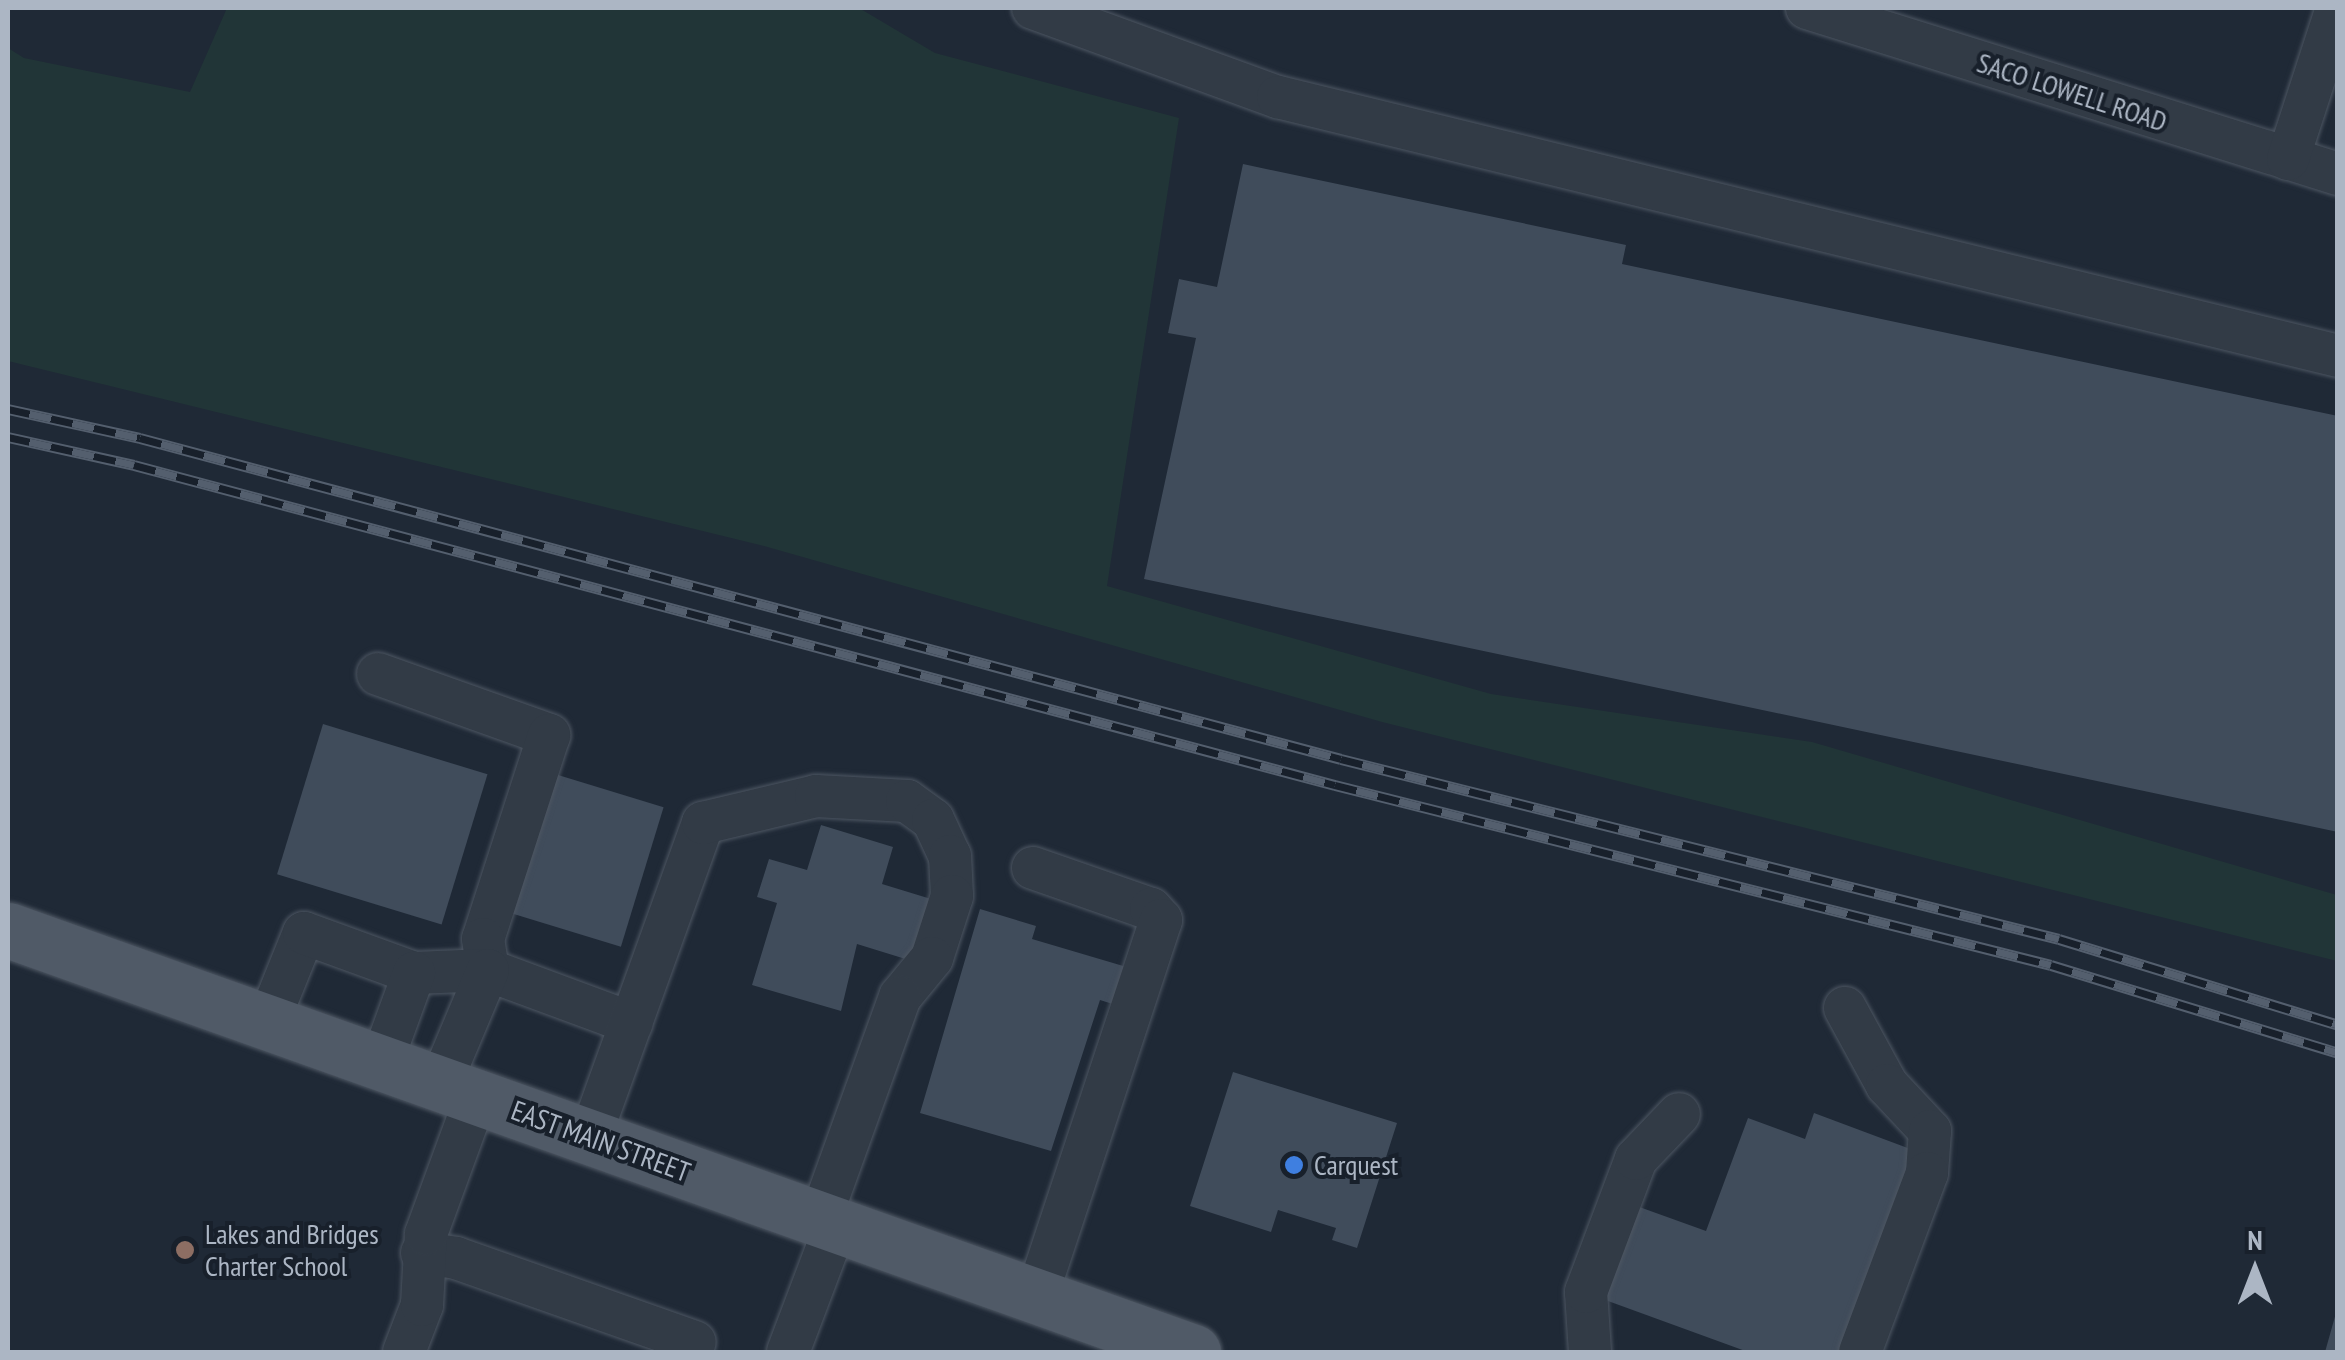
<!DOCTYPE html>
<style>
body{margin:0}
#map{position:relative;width:2345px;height:1360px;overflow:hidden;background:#1f2936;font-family:"PT Sans Narrow",sans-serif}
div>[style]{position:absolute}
.green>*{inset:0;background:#213537}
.building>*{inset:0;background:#404c5b;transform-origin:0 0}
.roads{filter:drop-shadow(0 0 2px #4d5662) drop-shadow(0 0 2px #4d5662)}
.minor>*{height:42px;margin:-21px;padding:0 21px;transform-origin:21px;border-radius:21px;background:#323b46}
.major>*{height:55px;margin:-27.5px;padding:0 27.5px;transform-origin:27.5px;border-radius:27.5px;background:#505a67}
.rail>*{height:11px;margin-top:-5.5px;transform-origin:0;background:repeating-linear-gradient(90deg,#18202b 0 22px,#545f6e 0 44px);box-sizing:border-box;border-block:2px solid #545f6e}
.dots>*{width:28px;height:28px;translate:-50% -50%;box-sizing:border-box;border:5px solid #18202b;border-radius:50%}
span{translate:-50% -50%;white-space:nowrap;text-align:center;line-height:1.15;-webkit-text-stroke:8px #18202b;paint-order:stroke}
.street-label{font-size:28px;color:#acb6c4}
.poi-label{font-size:28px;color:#acb6c4}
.left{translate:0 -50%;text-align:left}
.frame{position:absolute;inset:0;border:10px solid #acb6c4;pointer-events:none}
.north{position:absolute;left:2205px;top:1220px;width:100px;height:100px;-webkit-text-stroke:8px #18202b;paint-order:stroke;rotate:0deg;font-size:28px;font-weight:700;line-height:40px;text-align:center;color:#acb6c4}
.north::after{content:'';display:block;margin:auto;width:35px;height:45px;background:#acb6c4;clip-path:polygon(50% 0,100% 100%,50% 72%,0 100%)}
</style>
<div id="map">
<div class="green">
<div style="clip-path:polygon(227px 8px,859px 8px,935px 53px,1179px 118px,1107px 586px,1491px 694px,1812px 742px,2337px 895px,2337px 961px,1382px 722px,764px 546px,8px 361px,8px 48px,24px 58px,190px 92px)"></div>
</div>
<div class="building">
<div style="clip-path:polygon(1243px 164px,1626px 245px,1622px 264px,2338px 416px,2338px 832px,1144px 579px,1196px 338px,1168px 333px,1179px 279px,1217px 287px)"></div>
<div style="left:323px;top:724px;width:172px;height:157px;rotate:17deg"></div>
<div style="left:545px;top:771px;width:124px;height:146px;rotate:17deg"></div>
<div style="clip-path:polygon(821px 825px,893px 847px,882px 884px,931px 899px,912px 961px,857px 944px,841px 1011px,752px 985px,777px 903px,757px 897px,769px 859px,807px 870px)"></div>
<div style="clip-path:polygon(980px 909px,1036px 926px,1032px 939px,1130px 968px,1119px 1006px,1100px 1000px,1051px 1151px,920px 1113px)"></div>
<div style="clip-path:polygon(1233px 1072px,1397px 1123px,1357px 1248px,1332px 1240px,1336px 1228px,1278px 1210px,1271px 1232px,1190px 1206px)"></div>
<div style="clip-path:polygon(1814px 1113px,1921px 1153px,1847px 1352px,1748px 1352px,1597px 1297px,1631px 1204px,1706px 1231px,1748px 1118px,1805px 1139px)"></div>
<div style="clip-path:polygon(2336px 1313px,2338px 1352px,2325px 1352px)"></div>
</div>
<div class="roads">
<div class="minor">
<div style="left:1033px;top:8px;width:261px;rotate:20deg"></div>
<div style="left:1278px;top:97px;width:1091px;rotate:13.73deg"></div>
<div style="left:1807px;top:8px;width:556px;rotate:17.36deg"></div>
<div style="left:2288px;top:159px;width:159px;rotate:-72deg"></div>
<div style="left:378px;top:674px;width:182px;rotate:19.6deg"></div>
<div style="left:549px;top:735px;width:214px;rotate:107.9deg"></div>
<div style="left:483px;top:939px;width:31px;rotate:81deg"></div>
<div style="left:488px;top:970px;width:153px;rotate:20.3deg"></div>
<div style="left:1033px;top:868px;width:125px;rotate:19.2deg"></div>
<div style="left:1151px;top:909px;width:15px;rotate:48deg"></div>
<div style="left:1161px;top:920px;width:397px;rotate:108.3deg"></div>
<div style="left:1845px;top:1008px;width:88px;rotate:61.4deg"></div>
<div style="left:1887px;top:1085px;width:63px;rotate:46.9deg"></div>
<div style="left:1930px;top:1131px;width:42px;rotate:94.1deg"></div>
<div style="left:1927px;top:1173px;width:191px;rotate:110.5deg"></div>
<div style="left:268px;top:1022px;width:96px;rotate:-68deg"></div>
<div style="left:304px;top:933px;width:117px;rotate:20deg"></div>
<div style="left:414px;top:973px;width:74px;rotate:-2.3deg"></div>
<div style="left:488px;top:970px;width:121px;rotate:112.8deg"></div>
<div style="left:382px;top:1061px;width:94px;rotate:-70deg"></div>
<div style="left:590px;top:1137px;width:334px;rotate:-70.2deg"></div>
<div style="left:703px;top:823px;width:116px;rotate:-13.4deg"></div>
<div style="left:816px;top:796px;width:91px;rotate:3.1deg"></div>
<div style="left:907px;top:801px;width:32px;rotate:36deg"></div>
<div style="left:933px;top:820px;width:40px;rotate:65deg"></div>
<div style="left:950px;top:856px;width:40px;rotate:87.1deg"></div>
<div style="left:952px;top:896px;width:65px;rotate:107.9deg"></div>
<div style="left:932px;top:958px;width:50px;rotate:129.4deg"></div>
<div style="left:900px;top:997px;width:236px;rotate:109.8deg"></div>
<div style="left:422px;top:1253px;width:34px;rotate:8deg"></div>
<div style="left:456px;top:1258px;width:253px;rotate:19.4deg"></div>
<div style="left:404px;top:1352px;width:50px;rotate:-69deg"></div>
<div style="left:422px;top:1305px;width:71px;rotate:-86.8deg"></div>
<div style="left:426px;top:1234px;width:146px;rotate:-69.9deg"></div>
<div style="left:788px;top:1352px;width:136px;rotate:-69.3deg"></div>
<div style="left:1590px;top:1352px;width:60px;rotate:-93.8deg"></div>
<div style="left:1586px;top:1292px;width:142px;rotate:-69.4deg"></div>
<div style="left:1636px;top:1159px;width:62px;rotate:-46.3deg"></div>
</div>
<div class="major">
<div style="left:8px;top:930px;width:1258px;rotate:19.6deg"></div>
</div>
</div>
<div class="rail">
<div style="left:8px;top:409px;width:135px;rotate:12.4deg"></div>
<div style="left:140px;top:438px;width:1243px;rotate:14.96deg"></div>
<div style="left:1341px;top:759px;width:740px;rotate:14.07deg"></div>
<div style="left:2059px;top:939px;width:292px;rotate:17.1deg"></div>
<div style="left:8px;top:437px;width:129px;rotate:12.5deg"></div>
<div style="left:134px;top:465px;width:1243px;rotate:14.92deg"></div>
<div style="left:1335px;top:785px;width:738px;rotate:14.11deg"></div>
<div style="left:2051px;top:965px;width:300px;rotate:17deg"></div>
</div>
<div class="dots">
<div style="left:1294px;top:1165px;background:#3f7fe0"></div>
<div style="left:185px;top:1250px;background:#8d6e63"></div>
</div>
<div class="street-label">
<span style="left:2072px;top:92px;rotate:18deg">SACO LOWELL ROAD</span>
<span style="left:601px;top:1141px;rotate:20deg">EAST MAIN STREET</span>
</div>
<div class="poi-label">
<span class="left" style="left:1314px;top:1165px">Carquest</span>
<span class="left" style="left:205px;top:1250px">Lakes and Bridges<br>Charter School</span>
</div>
<div class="frame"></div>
<div class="north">N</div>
</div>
